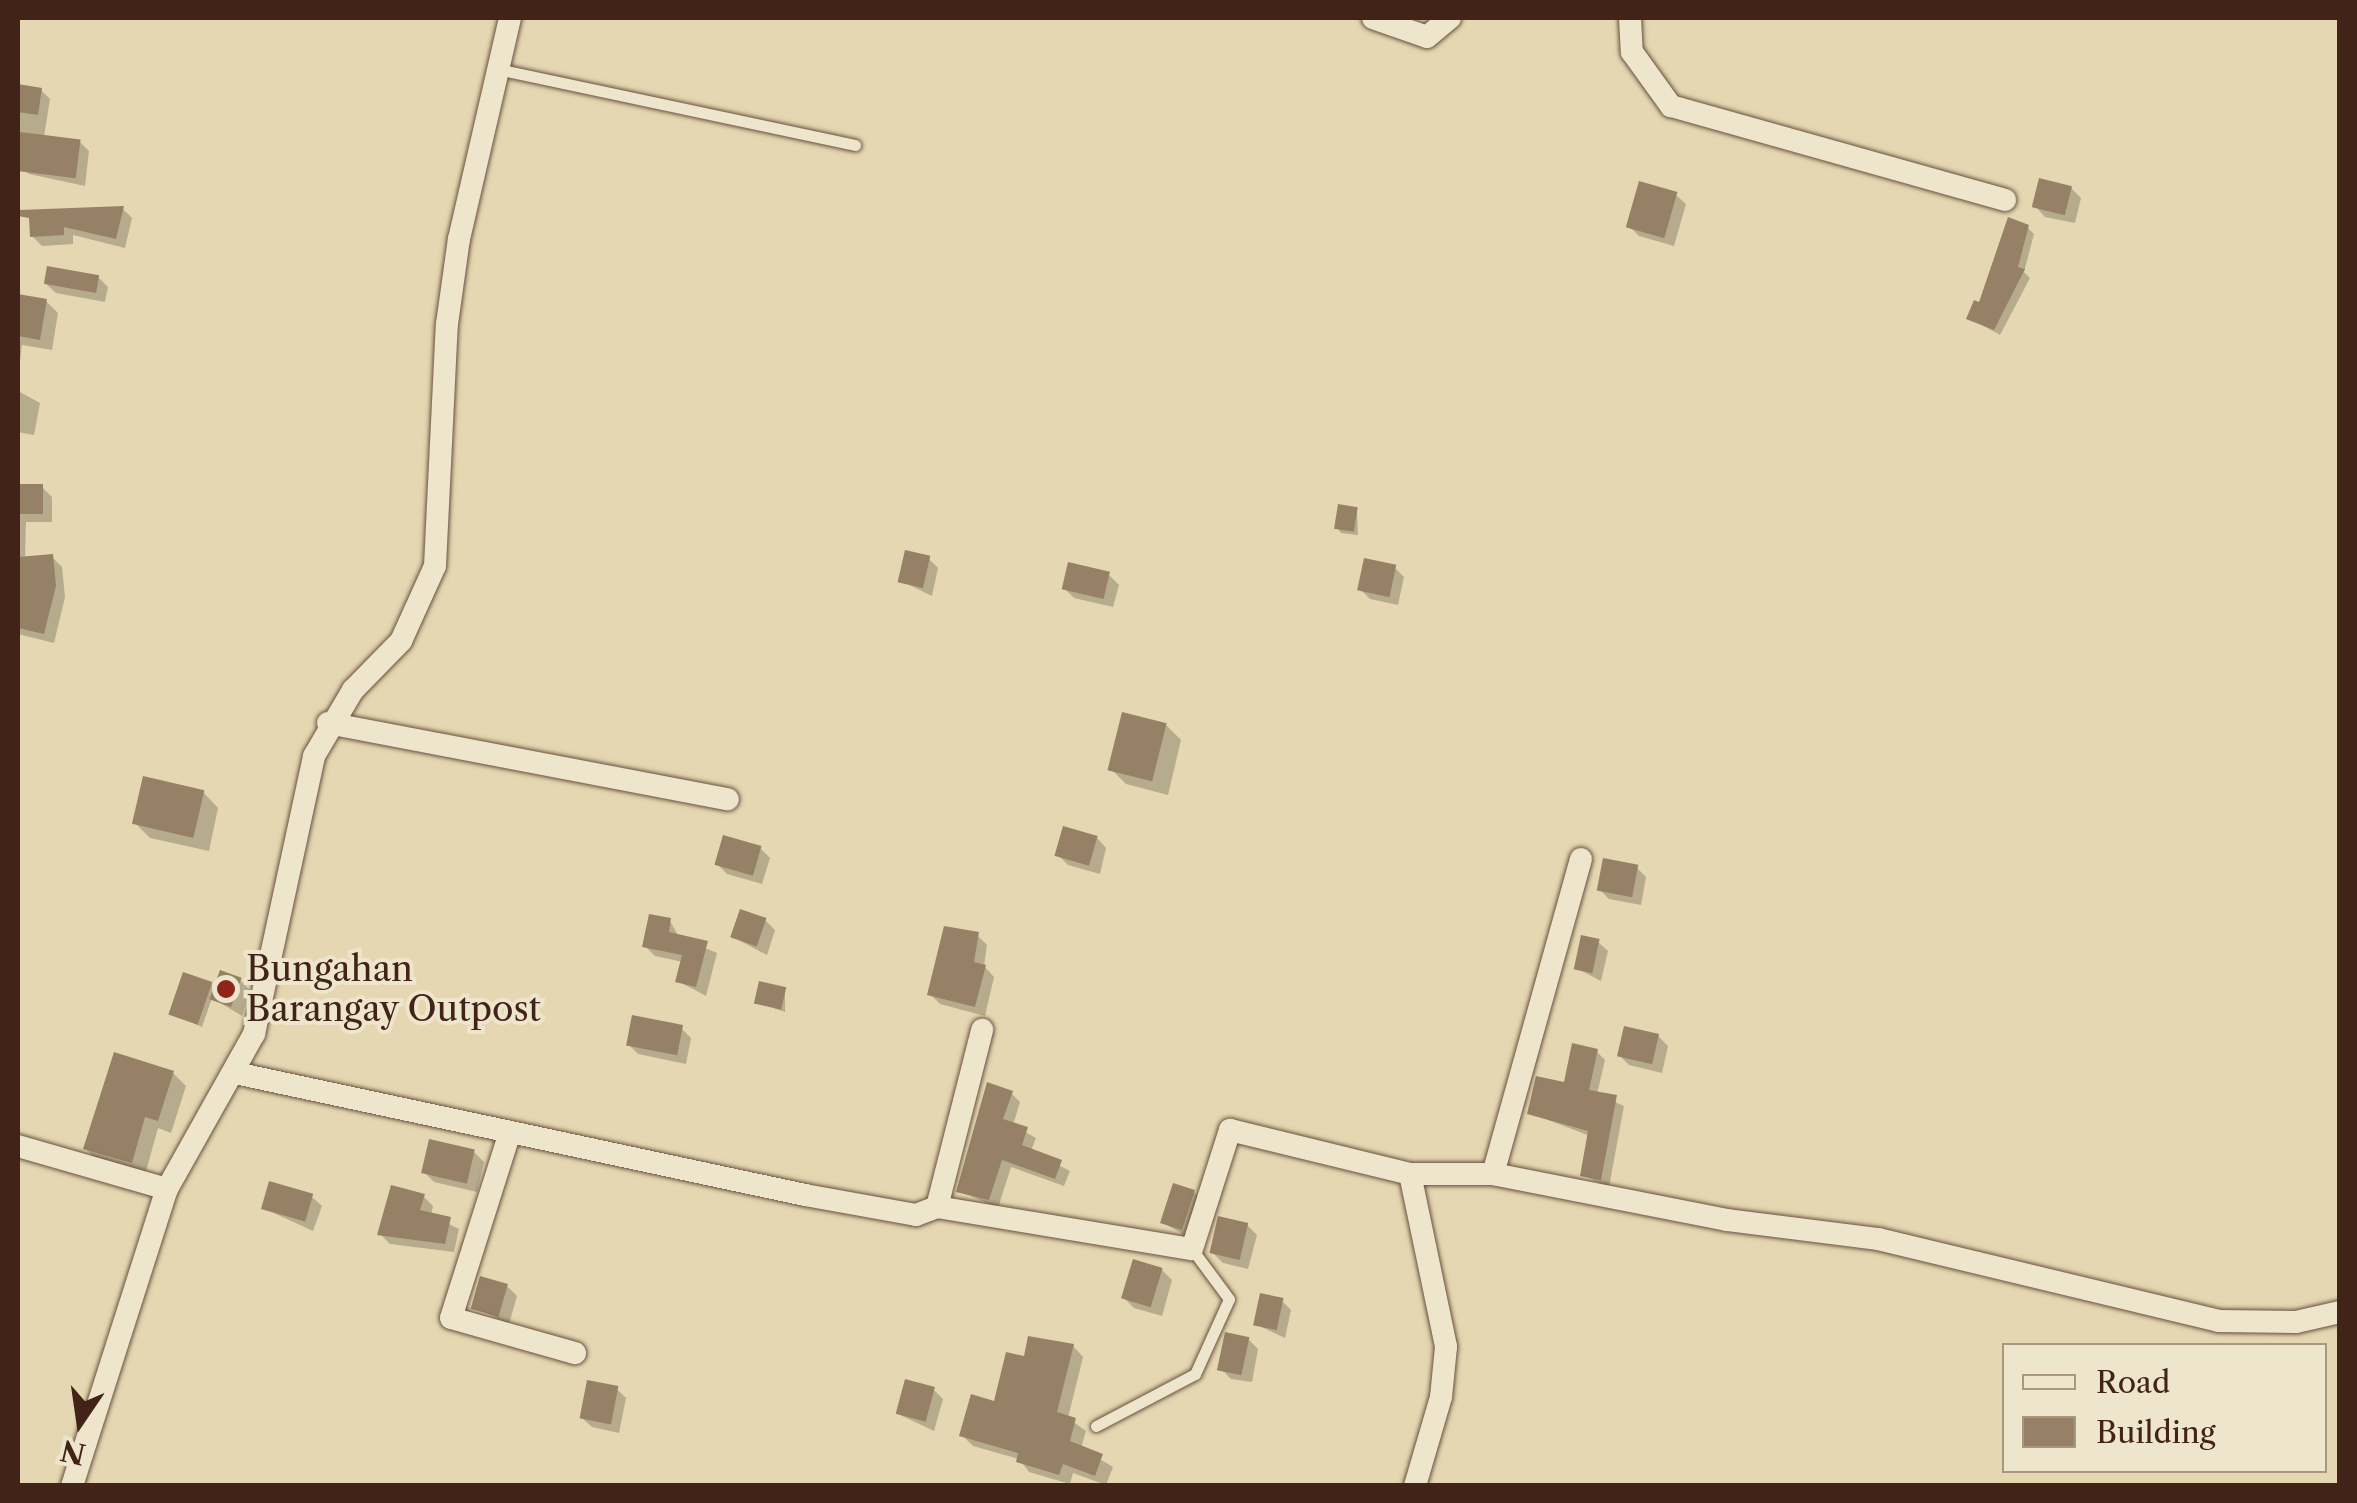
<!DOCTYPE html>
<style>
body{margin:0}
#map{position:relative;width:2357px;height:1503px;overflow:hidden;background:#e4d7b1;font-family:"Libre Caslon Text",serif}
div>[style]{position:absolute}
.shadow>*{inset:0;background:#0003}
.building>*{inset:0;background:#968167;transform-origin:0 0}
.roads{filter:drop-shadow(0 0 2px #6a503e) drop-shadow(0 0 2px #6a503e)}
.service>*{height:11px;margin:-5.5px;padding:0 5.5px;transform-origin:5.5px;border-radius:5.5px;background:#ede5cc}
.minor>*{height:22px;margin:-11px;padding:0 11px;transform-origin:11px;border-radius:11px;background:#ede5cc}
.dots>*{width:28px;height:28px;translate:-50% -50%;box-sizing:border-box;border:5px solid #ede5cc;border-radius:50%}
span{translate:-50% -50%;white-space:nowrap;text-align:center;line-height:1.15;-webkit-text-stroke:8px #ede5cc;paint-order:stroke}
.poi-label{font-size:35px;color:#422317}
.left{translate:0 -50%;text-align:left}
.frame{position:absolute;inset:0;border:20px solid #422317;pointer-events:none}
.legend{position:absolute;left:2002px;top:1343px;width:325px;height:130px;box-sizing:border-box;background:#ede5cc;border:2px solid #a99784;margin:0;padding:12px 18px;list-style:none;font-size:30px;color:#422317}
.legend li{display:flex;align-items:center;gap:20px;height:50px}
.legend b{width:50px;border:2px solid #a99784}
.north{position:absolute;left:30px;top:1373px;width:100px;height:100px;-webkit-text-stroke:8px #ede5cc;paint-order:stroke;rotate:193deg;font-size:28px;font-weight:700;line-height:40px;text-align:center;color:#422317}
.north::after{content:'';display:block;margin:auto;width:35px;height:45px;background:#422317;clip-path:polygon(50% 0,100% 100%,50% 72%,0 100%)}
</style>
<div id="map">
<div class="shadow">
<div style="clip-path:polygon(18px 86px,41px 90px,50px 99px,44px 137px,80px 142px,89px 151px,85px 186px,29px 174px,19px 165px)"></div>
<div style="clip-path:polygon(2071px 188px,2081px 198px,2075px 223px,2045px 217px,2036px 207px)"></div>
<div style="clip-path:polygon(1676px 195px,1686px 204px,1674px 246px,1639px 236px,1629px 226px)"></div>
<div style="clip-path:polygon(123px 209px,132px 218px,125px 248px,73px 235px,73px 244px,42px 246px,32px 236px)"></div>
<div style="clip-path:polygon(2028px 228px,2034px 234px,2024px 272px,2030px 278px,2000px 335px,1969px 318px)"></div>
<div style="clip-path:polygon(98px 277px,108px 287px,105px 302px,56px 293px,46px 284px)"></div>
<div style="clip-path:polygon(18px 296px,46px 301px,58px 313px,52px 350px,22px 345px,18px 378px)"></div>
<div style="clip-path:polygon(18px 391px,40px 403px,34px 435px,18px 432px)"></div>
<div style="clip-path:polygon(18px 487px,42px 487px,52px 497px,52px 522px,26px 522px,25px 559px,52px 557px,62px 567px,65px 597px,54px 643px,18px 634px)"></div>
<div style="clip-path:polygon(1357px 510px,1358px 535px,1341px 533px,1337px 528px)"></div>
<div style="clip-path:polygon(928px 558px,938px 568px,932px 596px,901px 581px)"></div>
<div style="clip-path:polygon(1394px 567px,1404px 577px,1398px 605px,1370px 599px,1360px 589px)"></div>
<div style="clip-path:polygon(1109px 575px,1119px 585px,1113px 607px,1074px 598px,1064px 588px)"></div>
<div style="clip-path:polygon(1166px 725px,1181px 740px,1168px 795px,1126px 784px,1111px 769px)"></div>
<div style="clip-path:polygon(203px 792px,218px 808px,209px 851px,150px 838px,135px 823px)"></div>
<div style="clip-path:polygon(1097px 838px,1106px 848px,1100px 874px,1068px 865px,1058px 855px)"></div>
<div style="clip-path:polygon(760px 848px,770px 858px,762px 884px,727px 874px,717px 864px)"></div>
<div style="clip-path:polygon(1636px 867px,1646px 877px,1641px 905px,1609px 899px,1599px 889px)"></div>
<div style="clip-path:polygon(765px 920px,775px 930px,767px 955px,733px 937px)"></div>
<div style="clip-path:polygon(670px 921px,679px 937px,717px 953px,706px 996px,678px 981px,683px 962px,655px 956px,645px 946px)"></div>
<div style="clip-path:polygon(977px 935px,987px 945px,984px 966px,994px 977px,985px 1016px,940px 1004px,930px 994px)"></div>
<div style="clip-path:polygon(1598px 942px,1608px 951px,1601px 981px,1576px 968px)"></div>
<div style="clip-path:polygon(240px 980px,250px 990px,242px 1016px,212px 998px,202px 1027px,172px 1014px,211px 984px,216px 989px)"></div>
<div style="clip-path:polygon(785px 989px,785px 1012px,756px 1002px)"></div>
<div style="clip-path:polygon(681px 1028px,691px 1038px,686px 1064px,638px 1054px,628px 1044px)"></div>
<div style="clip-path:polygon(1658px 1036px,1668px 1046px,1662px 1073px,1629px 1065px,1619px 1055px)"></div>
<div style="clip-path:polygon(1597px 1052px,1605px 1060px,1597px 1094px,1624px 1106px,1609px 1187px,1582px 1175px,1590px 1136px,1530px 1113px)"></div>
<div style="clip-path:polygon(173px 1073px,186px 1086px,171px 1133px,158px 1128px,145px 1175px,99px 1162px,86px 1149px)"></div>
<div style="clip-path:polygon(1011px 1093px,1020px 1102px,1013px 1125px,1036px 1138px,1031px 1151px,1070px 1171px,1064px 1186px,1011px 1167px,998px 1208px,959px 1191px)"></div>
<div style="clip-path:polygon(474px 1152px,484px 1162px,477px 1192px,434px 1182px,424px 1172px)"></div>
<div style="clip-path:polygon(1194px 1192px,1204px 1202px,1192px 1239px,1163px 1223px)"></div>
<div style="clip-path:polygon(423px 1196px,433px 1206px,431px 1215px,459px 1229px,454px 1252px,390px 1244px,380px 1234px)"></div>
<div style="clip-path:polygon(312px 1197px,322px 1206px,313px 1231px,263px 1208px)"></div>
<div style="clip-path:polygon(1247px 1225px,1257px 1235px,1248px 1269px,1223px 1263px,1213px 1253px)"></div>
<div style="clip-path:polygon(1162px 1270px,1172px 1280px,1162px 1316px,1134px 1308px,1124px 1298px)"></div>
<div style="clip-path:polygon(507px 1286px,517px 1296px,509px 1324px,473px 1307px)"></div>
<div style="clip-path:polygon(1282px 1301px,1291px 1310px,1285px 1338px,1255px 1324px)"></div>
<div style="clip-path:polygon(1248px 1339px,1258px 1349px,1252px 1382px,1231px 1379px,1221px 1369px)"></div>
<div style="clip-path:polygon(1073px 1346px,1083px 1357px,1068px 1418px,1086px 1431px,1081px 1448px,1113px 1467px,1106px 1485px,1073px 1473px,1070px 1484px,1029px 1472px,1019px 1459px,973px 1446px,962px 1435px,996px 1404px,1026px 1359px)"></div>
<div style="clip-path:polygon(616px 1388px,626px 1398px,619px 1433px,592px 1427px,582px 1418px)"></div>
<div style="clip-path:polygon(933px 1389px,943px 1399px,934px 1431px,898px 1414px)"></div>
</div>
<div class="building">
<div style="clip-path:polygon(18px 84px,42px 88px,38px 115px,18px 112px)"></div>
<div style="left:20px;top:132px;width:61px;height:39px;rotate:7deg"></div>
<div style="left:2039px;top:178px;width:34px;height:30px;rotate:14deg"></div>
<div style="left:1639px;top:181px;width:40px;height:48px;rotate:16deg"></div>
<div style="clip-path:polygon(124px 206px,116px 239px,64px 227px,64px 235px,30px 237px,29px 218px,18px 216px,19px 210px)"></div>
<div style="clip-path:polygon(2008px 217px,2029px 225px,2018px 267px,2025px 269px,1994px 330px,1966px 319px,1974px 300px,1979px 302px)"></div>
<div style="left:47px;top:266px;width:53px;height:18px;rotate:10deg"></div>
<div style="clip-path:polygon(18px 294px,47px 299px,40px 340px,18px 336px)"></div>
<div style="left:18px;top:484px;width:25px;height:30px"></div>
<div style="left:1338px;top:504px;width:20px;height:25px;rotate:9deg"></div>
<div style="left:905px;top:550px;width:26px;height:33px;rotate:13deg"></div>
<div style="clip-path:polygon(53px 554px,56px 586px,44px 634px,18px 628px,18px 557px)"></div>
<div style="left:1364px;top:558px;width:33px;height:33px;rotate:12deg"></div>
<div style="left:1068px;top:562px;width:43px;height:28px;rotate:13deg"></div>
<div style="left:1122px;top:712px;width:46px;height:60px;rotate:14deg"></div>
<div style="left:143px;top:776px;width:63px;height:49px;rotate:13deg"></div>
<div style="left:1063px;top:826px;width:36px;height:31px;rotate:16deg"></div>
<div style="left:723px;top:835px;width:40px;height:31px;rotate:16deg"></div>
<div style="left:1603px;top:858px;width:36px;height:33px;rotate:11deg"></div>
<div style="left:740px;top:909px;width:28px;height:30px;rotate:19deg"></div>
<div style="clip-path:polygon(649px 914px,671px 918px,669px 932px,708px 941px,696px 987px,675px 982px,682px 955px,642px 947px)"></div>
<div style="clip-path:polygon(944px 926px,979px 932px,974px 962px,986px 965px,975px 1007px,927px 995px)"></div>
<div style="left:1581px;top:935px;width:19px;height:35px;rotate:12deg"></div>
<div style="left:220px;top:970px;width:23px;height:31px;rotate:20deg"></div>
<div style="left:183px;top:972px;width:31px;height:45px;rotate:19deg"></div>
<div style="left:759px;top:981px;width:28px;height:23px;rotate:13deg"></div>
<div style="left:632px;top:1015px;width:52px;height:31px;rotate:11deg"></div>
<div style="left:1624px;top:1026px;width:36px;height:31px;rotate:13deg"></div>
<div style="clip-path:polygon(1572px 1043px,1598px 1049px,1589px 1090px,1617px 1095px,1601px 1180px,1580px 1176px,1588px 1131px,1527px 1114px,1536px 1076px,1564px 1082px)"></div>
<div style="clip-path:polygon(114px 1052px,174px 1071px,158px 1121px,145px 1117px,132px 1163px,83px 1149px)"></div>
<div style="clip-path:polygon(987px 1082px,1013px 1091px,1003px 1119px,1028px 1127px,1022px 1145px,1062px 1160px,1055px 1179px,1002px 1160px,989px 1200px,956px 1192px)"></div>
<div style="left:429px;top:1139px;width:47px;height:35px;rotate:13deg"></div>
<div style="left:269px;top:1181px;width:46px;height:29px;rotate:16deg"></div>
<div style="left:1173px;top:1183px;width:23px;height:42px;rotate:18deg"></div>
<div style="clip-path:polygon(391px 1185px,425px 1194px,420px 1210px,451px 1217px,445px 1244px,377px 1235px)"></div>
<div style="left:1218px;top:1216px;width:31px;height:38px;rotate:13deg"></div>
<div style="left:1133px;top:1259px;width:31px;height:41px;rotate:17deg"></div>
<div style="left:480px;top:1276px;width:29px;height:34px;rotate:16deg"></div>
<div style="left:1260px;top:1293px;width:24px;height:33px;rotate:12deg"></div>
<div style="left:1225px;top:1332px;width:25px;height:39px;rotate:12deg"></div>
<div style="clip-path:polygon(1028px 1336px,1074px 1344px,1057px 1412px,1076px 1418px,1070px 1441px,1103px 1454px,1095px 1476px,1063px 1464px,1059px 1475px,1016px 1462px,1018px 1453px,959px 1436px,971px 1394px,994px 1401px,1006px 1352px,1024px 1356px)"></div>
<div style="left:905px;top:1379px;width:31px;height:36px;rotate:15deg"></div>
<div style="left:587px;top:1380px;width:32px;height:39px;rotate:11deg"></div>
</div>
<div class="roads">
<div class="service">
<div style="left:502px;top:70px;width:361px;rotate:12deg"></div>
<div style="left:1096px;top:1426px;width:112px;rotate:-27.7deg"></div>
<div style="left:1195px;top:1374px;width:82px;rotate:-65.6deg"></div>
<div style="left:1229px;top:1299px;width:62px;rotate:-126.5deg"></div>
</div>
<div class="minor">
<div style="left:1373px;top:18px;width:57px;rotate:19.4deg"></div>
<div style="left:1427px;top:37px;width:30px;rotate:-40deg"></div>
<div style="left:1630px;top:18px;width:34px;rotate:87deg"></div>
<div style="left:1632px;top:52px;width:67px;rotate:54.2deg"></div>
<div style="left:1671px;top:106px;width:347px;rotate:15.7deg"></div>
<div style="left:328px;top:723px;width:407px;rotate:10.8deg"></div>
<div style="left:235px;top:1073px;width:583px;rotate:12.08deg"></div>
<div style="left:805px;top:1195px;width:113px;rotate:10.2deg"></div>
<div style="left:916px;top:1215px;width:22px;rotate:-21deg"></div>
<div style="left:937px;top:1207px;width:258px;rotate:9.4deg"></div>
<div style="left:1192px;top:1249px;width:125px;rotate:-72.3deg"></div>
<div style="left:1230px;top:1130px;width:185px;rotate:13.7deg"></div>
<div style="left:1410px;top:1174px;width:83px"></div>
<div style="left:1493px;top:1174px;width:238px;rotate:11.1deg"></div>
<div style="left:1727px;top:1220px;width:152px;rotate:7.2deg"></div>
<div style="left:1878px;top:1239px;width:351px;rotate:13.5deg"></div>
<div style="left:2219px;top:1321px;width:77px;rotate:0.7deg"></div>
<div style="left:2296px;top:1322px;width:45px;rotate:-12.8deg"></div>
<div style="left:510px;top:1132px;width:195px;rotate:107.6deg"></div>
<div style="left:451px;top:1318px;width:129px;rotate:15.8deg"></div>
<div style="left:18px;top:1146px;width:155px;rotate:16.1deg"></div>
<div style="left:1410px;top:1174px;width:177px;rotate:78.2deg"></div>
<div style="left:1446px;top:1347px;width:50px;rotate:95.7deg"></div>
<div style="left:1441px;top:1397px;width:93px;rotate:106.3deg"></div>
<div style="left:1493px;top:1174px;width:327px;rotate:-74.4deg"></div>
<div style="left:937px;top:1207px;width:183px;rotate:-75.7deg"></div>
<div style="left:72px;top:1486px;width:312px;rotate:-72.3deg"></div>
<div style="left:167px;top:1189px;width:178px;rotate:-60.7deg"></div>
<div style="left:254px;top:1034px;width:284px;rotate:-77.8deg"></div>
<div style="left:314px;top:756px;width:77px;rotate:-59.4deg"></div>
<div style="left:353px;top:690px;width:69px;rotate:-45.6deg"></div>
<div style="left:401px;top:641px;width:82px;rotate:-65.6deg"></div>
<div style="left:435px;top:566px;width:242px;rotate:-87.2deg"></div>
<div style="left:447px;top:324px;width:86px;rotate:-82deg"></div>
<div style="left:459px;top:239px;width:227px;rotate:-77deg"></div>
</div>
</div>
<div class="dots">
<div style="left:226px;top:989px;background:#8f2418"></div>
</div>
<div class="poi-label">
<span class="left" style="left:246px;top:989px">Bungahan<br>Barangay Outpost</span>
</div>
<div class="frame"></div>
<ul class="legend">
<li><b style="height:12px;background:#ede5cc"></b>Road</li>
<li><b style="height:28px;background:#968167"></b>Building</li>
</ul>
<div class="north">N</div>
</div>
